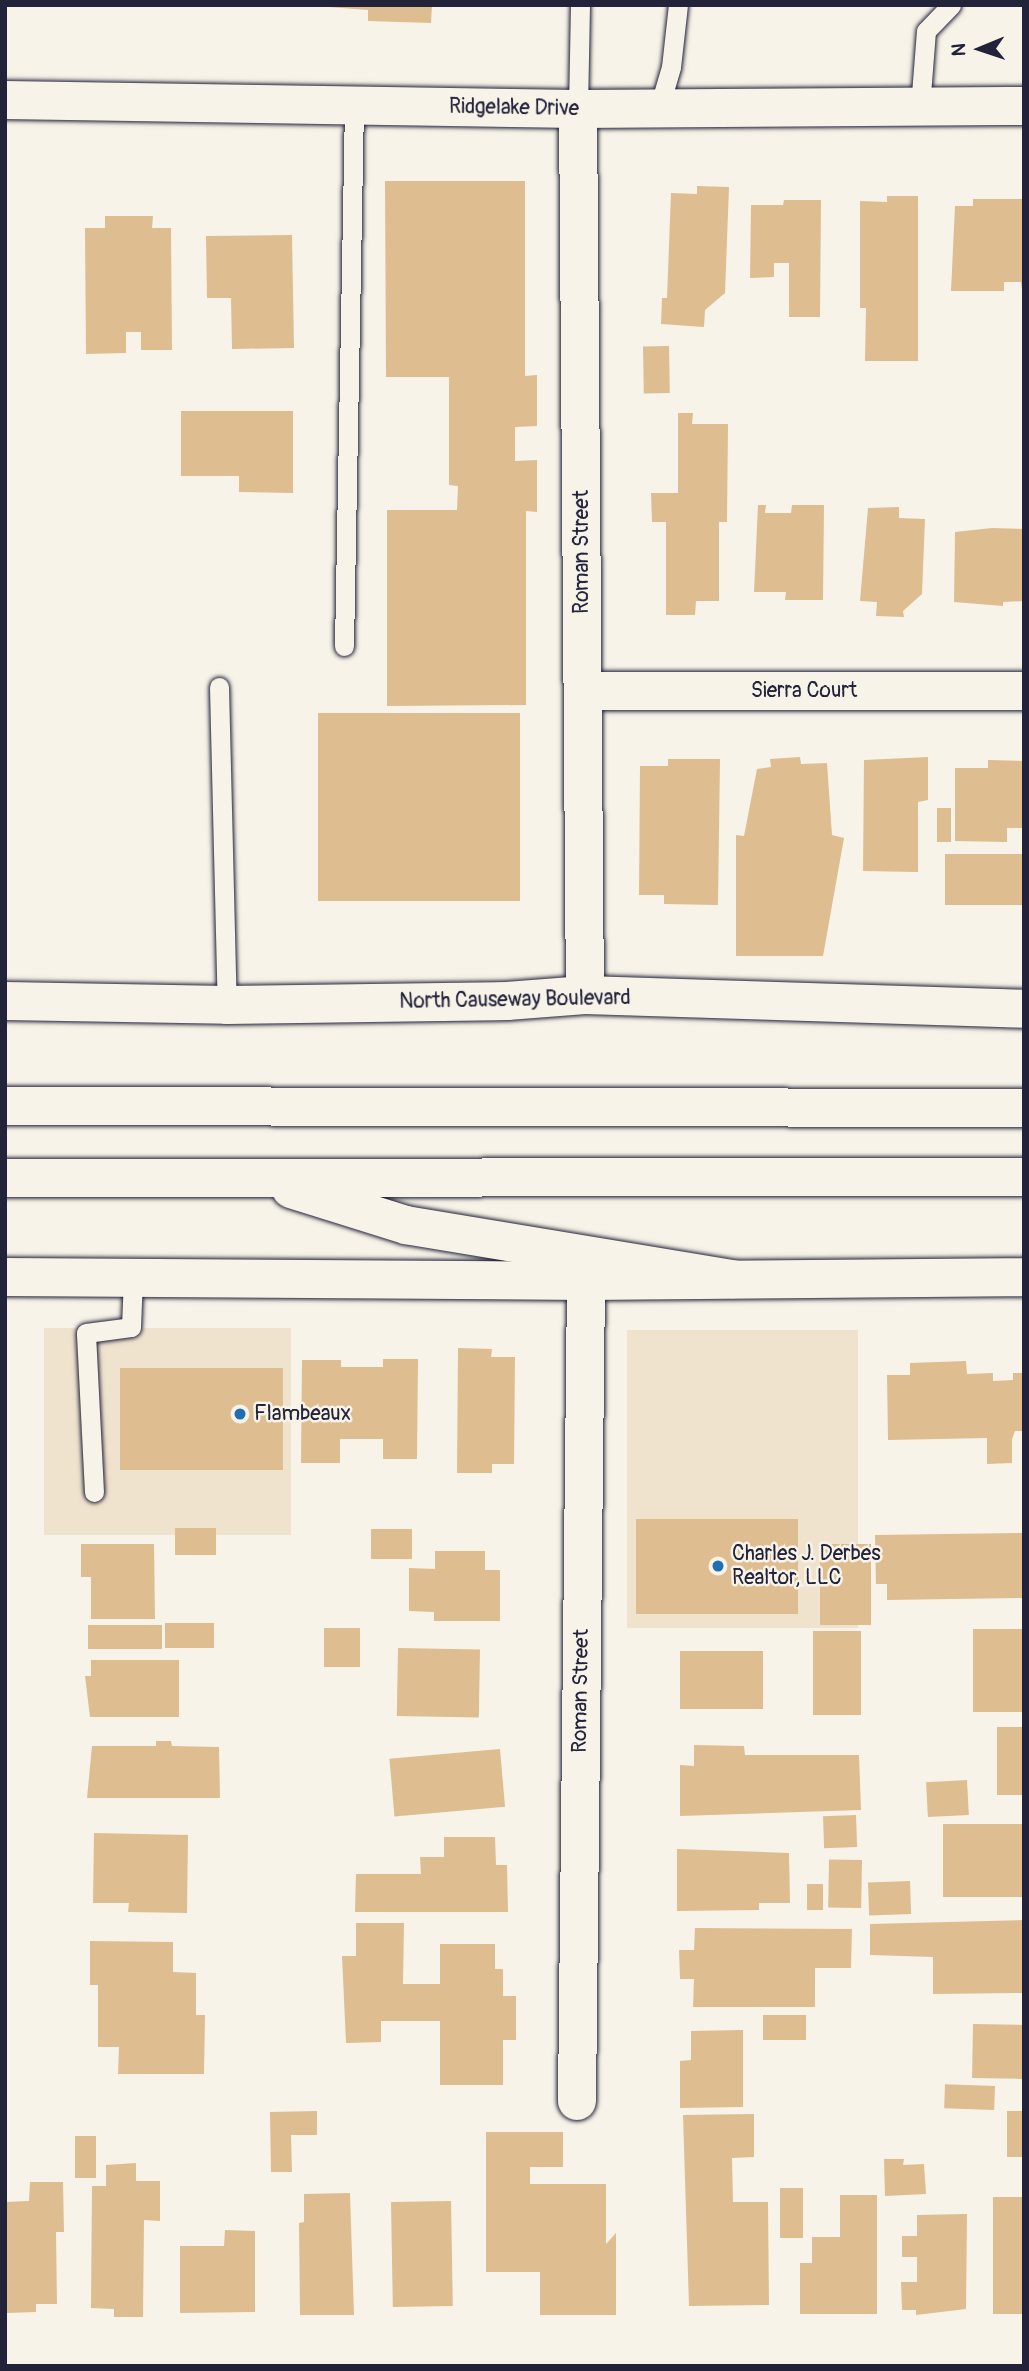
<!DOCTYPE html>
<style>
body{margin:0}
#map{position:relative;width:1029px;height:2371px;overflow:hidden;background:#f7f3e8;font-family:Pangolin,sans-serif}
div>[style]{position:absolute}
.built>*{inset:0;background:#f0e3ce;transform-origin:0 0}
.building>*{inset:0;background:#debd90;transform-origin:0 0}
.roads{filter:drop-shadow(0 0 2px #22223b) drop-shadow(0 0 2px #22223b)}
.service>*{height:19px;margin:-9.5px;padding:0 9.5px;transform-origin:9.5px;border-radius:9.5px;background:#f7f3e8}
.minor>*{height:38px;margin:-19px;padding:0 19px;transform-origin:19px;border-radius:19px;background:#f7f3e8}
.trunk>*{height:38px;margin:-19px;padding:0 19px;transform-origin:19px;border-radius:19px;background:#f7f3e8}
.dots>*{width:19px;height:19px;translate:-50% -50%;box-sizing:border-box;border:4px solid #f7f3e8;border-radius:50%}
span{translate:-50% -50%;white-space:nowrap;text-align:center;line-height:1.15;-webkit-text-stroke:5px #f7f3e8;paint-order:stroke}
.street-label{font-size:21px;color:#22223b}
.poi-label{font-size:21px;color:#22223b}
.left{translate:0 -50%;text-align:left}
.frame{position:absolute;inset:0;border:7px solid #22223b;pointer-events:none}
.north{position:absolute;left:945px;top:14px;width:70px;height:70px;-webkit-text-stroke:5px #f7f3e8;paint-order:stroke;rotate:268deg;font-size:19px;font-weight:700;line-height:28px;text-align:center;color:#22223b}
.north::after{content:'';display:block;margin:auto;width:24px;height:32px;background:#22223b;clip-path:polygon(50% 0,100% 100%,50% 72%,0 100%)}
</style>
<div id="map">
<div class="built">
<div style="left:291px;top:1328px;width:207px;height:247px;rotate:90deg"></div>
<div style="left:627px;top:1330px;width:231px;height:298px"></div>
</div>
<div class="building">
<div style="clip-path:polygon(302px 5px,432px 5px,431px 23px,368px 21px,368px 10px)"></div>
<div style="clip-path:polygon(385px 181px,525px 181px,525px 376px,537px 375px,537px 426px,515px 427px,515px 461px,537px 460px,537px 512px,526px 511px,526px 705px,387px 706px,387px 510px,457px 510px,458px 486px,449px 485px,449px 377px,386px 377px)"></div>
<div style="clip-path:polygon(697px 186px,729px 187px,725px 293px,705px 310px,704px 327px,661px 324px,662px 298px,667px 298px,671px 193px,697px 194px)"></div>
<div style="clip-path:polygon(887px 196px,918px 196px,918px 361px,865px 361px,866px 308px,860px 308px,860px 201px,887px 202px)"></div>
<div style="clip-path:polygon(973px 199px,1024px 199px,1024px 305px,1021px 282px,1004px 282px,1004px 291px,951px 291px,955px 206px,973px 206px)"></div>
<div style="clip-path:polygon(784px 200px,821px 200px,820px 317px,789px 317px,789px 263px,774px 263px,774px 277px,750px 278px,751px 205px,783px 205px)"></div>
<div style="clip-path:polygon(105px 216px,153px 216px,152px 228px,171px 228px,172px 350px,141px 350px,141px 332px,126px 332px,126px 353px,86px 354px,85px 228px,105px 228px)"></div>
<div style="clip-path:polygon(292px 235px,294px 348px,232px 349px,231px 298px,207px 298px,206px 236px)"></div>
<div style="left:669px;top:346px;width:47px;height:26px;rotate:89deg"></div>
<div style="clip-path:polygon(181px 411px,293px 411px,293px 493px,239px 492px,239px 476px,181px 476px)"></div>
<div style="clip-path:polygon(678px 413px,693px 413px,692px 424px,728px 424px,727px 522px,719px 522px,719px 601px,696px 601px,695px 615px,666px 615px,666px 522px,652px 522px,651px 493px,678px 493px)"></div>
<div style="clip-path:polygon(758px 505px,766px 505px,765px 513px,791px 513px,792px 505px,824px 505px,823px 600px,785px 600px,786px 592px,754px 592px)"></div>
<div style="clip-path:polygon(899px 507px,899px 518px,925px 519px,922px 594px,903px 611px,904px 617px,876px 616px,877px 602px,860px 601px,868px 508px)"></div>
<div style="clip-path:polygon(992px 528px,1024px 529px,1024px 601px,1003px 602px,1003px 606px,954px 602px,955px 532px)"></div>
<div style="left:318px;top:713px;width:202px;height:188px"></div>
<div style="clip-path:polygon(800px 757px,801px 764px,827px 763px,832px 835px,844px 838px,823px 956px,736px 956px,736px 835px,744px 836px,757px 769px,771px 767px,770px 759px)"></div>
<div style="clip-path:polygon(928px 757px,928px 800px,918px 802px,918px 872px,863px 871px,864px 760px)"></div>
<div style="clip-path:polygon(668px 759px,720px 759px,718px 905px,664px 904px,664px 895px,639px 895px,640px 766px,668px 766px)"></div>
<div style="clip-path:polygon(988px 760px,1024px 761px,1024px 828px,1007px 828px,1007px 842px,955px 841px,955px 768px,988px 768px)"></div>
<div style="left:937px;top:808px;width:14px;height:34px"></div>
<div style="left:1024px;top:854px;width:51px;height:79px;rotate:90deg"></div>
<div style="clip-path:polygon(458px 1348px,492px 1349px,491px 1357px,515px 1357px,514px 1464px,492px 1464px,492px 1473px,457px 1473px)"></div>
<div style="clip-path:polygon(383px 1359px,418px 1359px,417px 1459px,383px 1459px,383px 1439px,340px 1439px,340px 1463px,301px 1463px,302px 1360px,341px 1360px,341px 1367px,383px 1367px)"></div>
<div style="clip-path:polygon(966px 1361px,967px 1374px,993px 1373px,993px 1381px,1013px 1380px,1013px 1373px,1024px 1373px,1024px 1431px,1015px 1431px,1012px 1439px,1012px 1463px,987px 1464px,987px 1438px,888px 1440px,887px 1375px,910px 1375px,910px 1363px)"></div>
<div style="left:283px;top:1368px;width:102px;height:163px;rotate:90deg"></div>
<div style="left:636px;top:1519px;width:162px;height:95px"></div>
<div style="left:216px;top:1528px;width:27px;height:41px;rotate:90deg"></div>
<div style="left:371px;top:1529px;width:41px;height:30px"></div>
<div style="clip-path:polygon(1024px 1533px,1024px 1598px,887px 1600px,887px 1584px,876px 1584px,875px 1535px)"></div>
<div style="clip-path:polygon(81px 1544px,154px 1544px,155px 1619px,91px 1619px,91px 1577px,81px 1577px)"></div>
<div style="left:820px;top:1544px;width:51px;height:81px"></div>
<div style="clip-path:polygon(435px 1551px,485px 1551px,485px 1570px,500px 1570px,500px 1621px,434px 1621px,434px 1612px,409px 1611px,409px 1568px,435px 1569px)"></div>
<div style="left:214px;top:1623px;width:25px;height:49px;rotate:90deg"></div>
<div style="left:162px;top:1625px;width:24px;height:74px;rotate:90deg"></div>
<div style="left:324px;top:1628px;width:36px;height:39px"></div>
<div style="left:973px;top:1629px;width:51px;height:83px"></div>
<div style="left:861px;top:1631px;width:84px;height:48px;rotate:90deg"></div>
<div style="left:398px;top:1648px;width:82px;height:68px;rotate:1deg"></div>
<div style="left:763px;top:1651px;width:58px;height:83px;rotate:90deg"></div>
<div style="clip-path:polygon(91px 1660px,179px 1660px,179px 1717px,90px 1717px,85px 1676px,91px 1676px)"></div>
<div style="left:1024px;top:1727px;width:68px;height:27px;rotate:90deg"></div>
<div style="clip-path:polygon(156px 1741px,171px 1741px,172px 1746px,219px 1747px,220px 1798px,87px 1798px,92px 1746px,156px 1746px)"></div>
<div style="clip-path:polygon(694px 1745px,744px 1746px,745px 1755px,859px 1755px,861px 1810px,680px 1816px,680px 1765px,694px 1766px)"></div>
<div style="left:500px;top:1749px;width:58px;height:111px;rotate:85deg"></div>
<div style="left:967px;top:1780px;width:35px;height:41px;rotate:87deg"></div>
<div style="left:856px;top:1815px;width:32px;height:33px;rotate:88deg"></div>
<div style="left:943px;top:1824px;width:81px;height:73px"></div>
<div style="clip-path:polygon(94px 1833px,188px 1835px,187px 1913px,128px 1912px,129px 1903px,93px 1903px)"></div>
<div style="clip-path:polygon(444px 1837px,495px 1837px,496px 1865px,507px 1865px,508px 1912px,355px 1912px,356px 1874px,421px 1874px,420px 1857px,444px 1857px)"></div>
<div style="clip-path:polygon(677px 1849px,789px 1853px,790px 1903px,759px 1903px,759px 1910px,677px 1911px)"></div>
<div style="left:862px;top:1860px;width:48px;height:33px;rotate:91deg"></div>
<div style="left:910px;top:1881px;width:33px;height:42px;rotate:88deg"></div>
<div style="left:807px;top:1884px;width:16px;height:26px"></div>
<div style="clip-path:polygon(1024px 1920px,1024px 1993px,933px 1994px,933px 1957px,870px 1955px,870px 1924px)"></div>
<div style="clip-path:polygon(356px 1923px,404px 1923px,403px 1984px,440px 1984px,440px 1944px,495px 1944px,495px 1969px,503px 1969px,503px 1996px,516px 1996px,516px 2040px,503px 2040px,503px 2085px,440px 2085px,440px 2021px,381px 2021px,381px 2042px,346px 2043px,342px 1956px,356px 1956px)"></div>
<div style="clip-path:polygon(695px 1928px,852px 1929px,851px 1968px,815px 1968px,815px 2007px,693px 2007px,694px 1979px,680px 1979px,679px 1950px,694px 1950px)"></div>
<div style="clip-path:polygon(90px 1941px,173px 1942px,173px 1972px,196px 1973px,196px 2015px,205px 2015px,204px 2074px,118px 2074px,119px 2047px,98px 2047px,98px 1985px,90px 1985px)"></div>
<div style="left:763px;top:2015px;width:43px;height:25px"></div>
<div style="left:973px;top:2024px;width:51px;height:54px;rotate:1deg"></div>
<div style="clip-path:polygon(743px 2030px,743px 2107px,680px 2108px,680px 2061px,691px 2060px,691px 2031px)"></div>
<div style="left:995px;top:2086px;width:24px;height:50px;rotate:92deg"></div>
<div style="clip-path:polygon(317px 2111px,317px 2135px,291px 2135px,292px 2172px,271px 2172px,270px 2112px)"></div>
<div style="left:1024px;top:2111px;width:46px;height:17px;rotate:90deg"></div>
<div style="clip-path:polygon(754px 2114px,754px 2157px,732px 2158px,733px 2202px,768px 2202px,769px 2305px,689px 2306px,683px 2115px)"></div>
<div style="clip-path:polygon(486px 2132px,563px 2132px,563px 2167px,530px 2167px,530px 2184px,606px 2184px,606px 2244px,616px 2233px,616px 2315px,540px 2315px,540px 2272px,486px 2272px)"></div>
<div style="left:75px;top:2136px;width:21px;height:42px"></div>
<div style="clip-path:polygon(884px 2159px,904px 2159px,903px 2165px,924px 2164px,926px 2194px,885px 2196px)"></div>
<div style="clip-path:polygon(136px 2163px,136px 2181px,160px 2181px,160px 2221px,144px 2220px,143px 2317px,114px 2317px,114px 2309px,91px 2308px,92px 2186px,106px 2186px,106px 2165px)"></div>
<div style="clip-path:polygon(30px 2182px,63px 2182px,64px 2232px,56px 2232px,57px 2304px,36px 2304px,36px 2312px,7px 2313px,5px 2202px,29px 2201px)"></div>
<div style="left:803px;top:2188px;width:50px;height:23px;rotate:90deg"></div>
<div style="clip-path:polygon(350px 2193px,354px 2315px,300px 2315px,299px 2223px,304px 2222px,304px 2194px)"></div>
<div style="clip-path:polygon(840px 2195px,877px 2195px,877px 2314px,800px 2314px,800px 2263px,812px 2263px,812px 2237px,840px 2237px)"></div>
<div style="left:993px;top:2197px;width:31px;height:117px"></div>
<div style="left:451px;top:2201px;width:105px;height:60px;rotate:89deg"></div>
<div style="clip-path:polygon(967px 2214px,966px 2309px,916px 2315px,916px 2310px,902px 2310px,901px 2282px,917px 2282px,917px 2257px,902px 2257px,902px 2236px,917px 2236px,917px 2215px)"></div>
<div style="clip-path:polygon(225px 2230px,255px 2231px,255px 2312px,180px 2313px,180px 2246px,224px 2246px)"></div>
</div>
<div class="roads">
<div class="service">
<div style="left:920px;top:107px;width:76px;rotate:-85.5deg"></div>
<div style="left:926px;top:31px;width:36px;rotate:-46deg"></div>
<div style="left:659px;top:108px;width:43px;rotate:-73.7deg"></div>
<div style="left:671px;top:67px;width:62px;rotate:-83.6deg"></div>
<div style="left:578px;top:109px;width:104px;rotate:-88.9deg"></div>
<div style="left:344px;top:646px;width:541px;rotate:-88.94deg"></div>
<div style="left:219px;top:687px;width:318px;rotate:88.6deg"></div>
<div style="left:94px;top:1492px;width:159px;rotate:-92.9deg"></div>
<div style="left:86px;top:1333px;width:45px;rotate:-7.6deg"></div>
<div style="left:131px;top:1327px;width:49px;rotate:-87.7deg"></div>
</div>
<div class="minor">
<div style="left:5px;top:100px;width:573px;rotate:0.9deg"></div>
<div style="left:578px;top:109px;width:446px;rotate:-0.4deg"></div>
<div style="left:578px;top:109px;width:886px;rotate:89.55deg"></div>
<div style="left:583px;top:691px;width:441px"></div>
<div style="left:5px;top:1001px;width:222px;rotate:1deg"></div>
<div style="left:227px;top:1005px;width:280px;rotate:-0.8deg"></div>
<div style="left:507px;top:1001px;width:78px;rotate:-4.4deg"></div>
<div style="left:585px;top:995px;width:439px;rotate:1.8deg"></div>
<div style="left:5px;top:1277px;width:581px;rotate:0.39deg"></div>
<div style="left:586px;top:1281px;width:438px;rotate:-0.5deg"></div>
<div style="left:577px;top:2101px;width:820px;rotate:-89.37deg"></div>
</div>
<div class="trunk">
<div style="left:5px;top:1106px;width:1019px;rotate:0.11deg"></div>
<div style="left:5px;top:1178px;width:1019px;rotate:-0.06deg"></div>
<div style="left:291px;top:1189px;width:121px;rotate:17.4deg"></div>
<div style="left:406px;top:1225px;width:331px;rotate:9.4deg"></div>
</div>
</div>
<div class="dots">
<div style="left:240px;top:1414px;background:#1f6fb2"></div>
<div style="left:718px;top:1566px;background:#1f6fb2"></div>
</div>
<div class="street-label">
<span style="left:514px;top:108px;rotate:1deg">Ridgelake Drive</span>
<span style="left:582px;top:552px;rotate:-90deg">Roman Street</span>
<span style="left:804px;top:691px">Sierra Court</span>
<span style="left:515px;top:1000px;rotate:-1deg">North Causeway Boulevard</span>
<span style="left:581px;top:1691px;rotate:-89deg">Roman Street</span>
</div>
<div class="poi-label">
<span class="left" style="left:254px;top:1414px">Flambeaux</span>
<span class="left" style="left:732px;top:1566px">Charles J. Derbes<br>Realtor, LLC</span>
</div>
<div class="frame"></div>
<div class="north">N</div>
</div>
